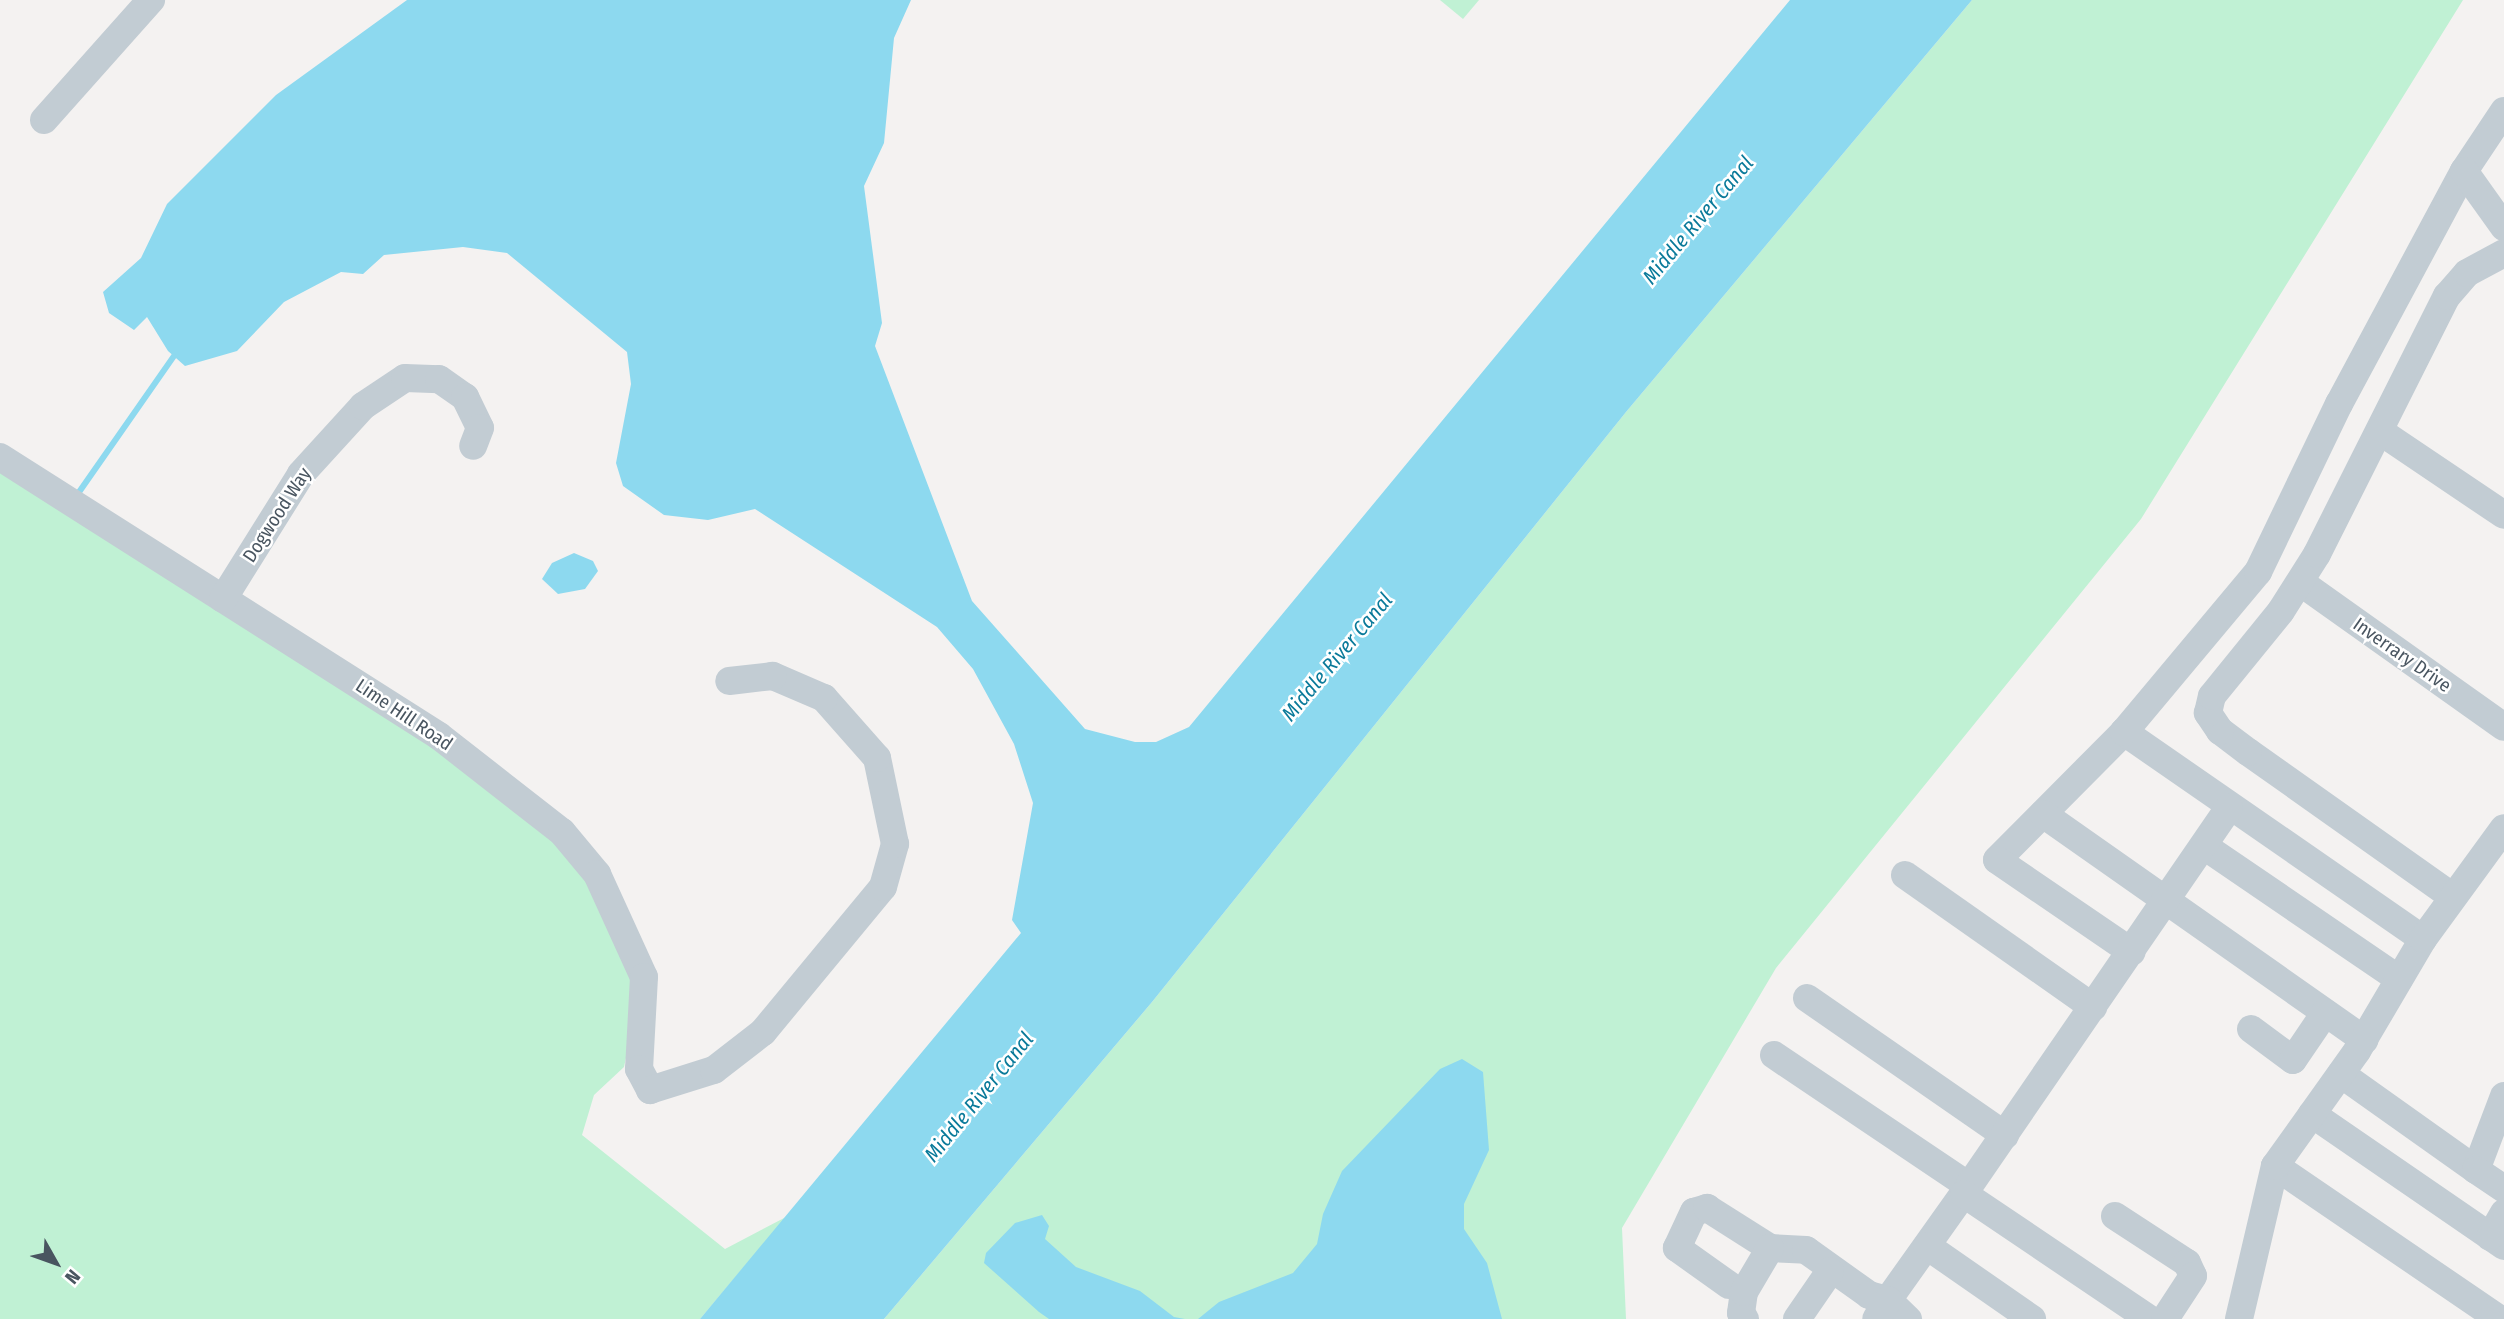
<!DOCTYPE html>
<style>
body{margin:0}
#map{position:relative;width:2504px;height:1319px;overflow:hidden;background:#f4f2f1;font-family:"Fira Sans Condensed",sans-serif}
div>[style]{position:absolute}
.green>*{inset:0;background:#c0f1d4}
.water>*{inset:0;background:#8dd9ef}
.stream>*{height:6px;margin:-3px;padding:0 3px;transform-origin:3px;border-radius:3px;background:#8dd9ef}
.minor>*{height:28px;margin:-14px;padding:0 14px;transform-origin:14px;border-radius:14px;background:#c2ccd3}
span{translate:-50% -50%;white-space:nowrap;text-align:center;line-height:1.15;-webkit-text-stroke:5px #fff;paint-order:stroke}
.street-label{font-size:19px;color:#495560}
.water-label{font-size:21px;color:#0a7a9a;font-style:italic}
.north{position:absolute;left:21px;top:1228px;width:70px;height:70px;-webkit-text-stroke:5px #fff;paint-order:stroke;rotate:130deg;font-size:19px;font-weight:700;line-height:28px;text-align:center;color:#495560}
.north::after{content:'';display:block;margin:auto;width:24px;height:32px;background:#495560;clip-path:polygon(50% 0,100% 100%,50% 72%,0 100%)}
</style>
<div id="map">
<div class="green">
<div style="clip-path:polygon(1440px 0,1479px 0,1463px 19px)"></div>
<div style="clip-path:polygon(1972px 0,2463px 0,2141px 519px,1776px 968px,1622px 1228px,1626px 1319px,884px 1319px,1152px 1002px,1626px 412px)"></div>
<div style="clip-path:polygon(0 457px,562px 832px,644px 977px,624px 1067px,594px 1095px,582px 1135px,725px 1249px,786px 1217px,700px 1319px,0 1319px)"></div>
</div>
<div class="water">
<div style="clip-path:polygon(407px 0,911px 0,894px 38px,884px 143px,864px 186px,882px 323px,875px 346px,972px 601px,1085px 729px,1135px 742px,1156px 742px,1189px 727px,1790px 0,1972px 0,1626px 412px,1152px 1002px,884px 1319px,700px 1319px,1021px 933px,1012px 920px,1033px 803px,1014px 744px,973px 669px,937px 627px,755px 509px,708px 520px,664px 515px,623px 486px,616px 463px,631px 384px,627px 352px,507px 253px,463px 247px,384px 255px,363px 274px,341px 272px,284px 302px,237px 351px,185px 366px,168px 351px,147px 317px,134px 330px,109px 313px,103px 292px,141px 258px,167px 204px,276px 95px)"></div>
<div style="clip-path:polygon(574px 553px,593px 561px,598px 571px,585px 589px,558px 594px,542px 579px,552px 563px)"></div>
<div style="clip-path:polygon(1462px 1059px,1483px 1072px,1489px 1150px,1464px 1204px,1464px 1229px,1487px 1263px,1502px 1319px,1198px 1319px,1219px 1302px,1293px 1273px,1317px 1244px,1323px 1214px,1342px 1171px,1440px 1069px)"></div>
<div style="clip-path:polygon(1042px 1215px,1049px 1226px,1045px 1239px,1076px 1267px,1140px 1291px,1174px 1317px,1185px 1319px,1049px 1319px,1039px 1312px,984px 1263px,986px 1253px,1015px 1223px)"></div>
</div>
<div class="stream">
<div style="left:77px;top:495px;width:169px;rotate:-55.1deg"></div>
</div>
<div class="minor">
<div style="left:44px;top:120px;width:161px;rotate:-48.3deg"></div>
<div style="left:2464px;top:171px;width:72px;rotate:-56.3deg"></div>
<div style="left:2381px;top:432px;width:148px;rotate:34deg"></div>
<div style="left:0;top:457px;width:520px;rotate:32.44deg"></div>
<div style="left:439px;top:736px;width:156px;rotate:38deg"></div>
<div style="left:562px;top:832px;width:55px;rotate:50.2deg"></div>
<div style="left:597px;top:874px;width:113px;rotate:65.5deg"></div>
<div style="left:644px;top:977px;width:92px;rotate:93.1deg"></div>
<div style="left:639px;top:1069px;width:24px;rotate:62deg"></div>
<div style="left:650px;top:1090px;width:67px;rotate:-17.4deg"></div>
<div style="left:714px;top:1070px;width:62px;rotate:-37.8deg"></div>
<div style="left:763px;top:1032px;width:188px;rotate:-50.4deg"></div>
<div style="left:883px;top:887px;width:45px;rotate:-74.4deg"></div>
<div style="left:895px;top:844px;width:88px;rotate:-101.8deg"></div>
<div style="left:877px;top:758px;width:80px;rotate:-131.5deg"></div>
<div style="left:824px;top:698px;width:56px;rotate:-156.7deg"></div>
<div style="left:773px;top:676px;width:44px;rotate:173.5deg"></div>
<div style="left:2300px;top:582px;width:250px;rotate:35.4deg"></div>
<div style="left:223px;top:599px;width:147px;rotate:-58deg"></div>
<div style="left:301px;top:474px;width:92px;rotate:-47.6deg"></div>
<div style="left:363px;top:406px;width:50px;rotate:-33.7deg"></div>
<div style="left:405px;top:378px;width:34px;rotate:2deg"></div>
<div style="left:439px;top:379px;width:32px;rotate:35deg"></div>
<div style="left:465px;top:397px;width:34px;rotate:64deg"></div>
<div style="left:480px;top:428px;width:19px;rotate:111deg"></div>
<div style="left:2124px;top:732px;width:180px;rotate:134.8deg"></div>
<div style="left:1997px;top:860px;width:163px;rotate:34.3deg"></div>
<div style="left:2043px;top:814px;width:393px;rotate:35.1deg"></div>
<div style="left:2204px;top:846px;width:236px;rotate:34.3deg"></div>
<div style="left:1905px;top:875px;width:230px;rotate:35.1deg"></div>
<div style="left:2453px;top:897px;width:251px;rotate:-144.7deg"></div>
<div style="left:2248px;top:752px;width:35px;rotate:-143deg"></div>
<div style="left:2220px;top:731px;width:22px;rotate:-124deg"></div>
<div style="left:2208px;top:713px;width:17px;rotate:-77deg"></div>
<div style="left:2212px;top:696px;width:109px;rotate:-50.9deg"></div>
<div style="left:2281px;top:611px;width:67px;rotate:-57.7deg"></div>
<div style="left:2317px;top:554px;width:289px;rotate:-63.3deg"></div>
<div style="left:2447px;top:296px;width:30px;rotate:-49deg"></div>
<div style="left:2467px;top:273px;width:42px;rotate:-28.4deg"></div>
<div style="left:2423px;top:939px;width:364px;rotate:-145.3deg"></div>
<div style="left:2124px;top:732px;width:209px;rotate:-50.1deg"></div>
<div style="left:2258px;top:572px;width:187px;rotate:-64.3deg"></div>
<div style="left:2339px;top:404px;width:264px;rotate:-61.8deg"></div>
<div style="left:2464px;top:171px;width:69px;rotate:54.5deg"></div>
<div style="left:1807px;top:998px;width:241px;rotate:34.7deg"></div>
<div style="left:2251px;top:1029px;width:52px;rotate:36.4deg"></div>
<div style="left:2293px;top:1060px;width:57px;rotate:-55.8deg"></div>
<div style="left:1774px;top:1055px;width:235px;rotate:33.9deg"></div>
<div style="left:1969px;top:1186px;width:140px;rotate:125.4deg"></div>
<div style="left:1888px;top:1300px;width:28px;rotate:44deg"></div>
<div style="left:2341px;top:1074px;width:166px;rotate:35.4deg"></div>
<div style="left:2476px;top:1170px;width:79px;rotate:-69.3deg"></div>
<div style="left:2312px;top:1114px;width:233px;rotate:34.5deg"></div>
<div style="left:2275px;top:1166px;width:271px;rotate:34.3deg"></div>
<div style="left:2476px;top:1170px;width:34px;rotate:34deg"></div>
<div style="left:1969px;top:1186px;width:459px;rotate:-55.5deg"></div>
<div style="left:1964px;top:1194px;width:223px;rotate:34deg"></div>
<div style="left:2115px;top:1216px;width:86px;rotate:33.1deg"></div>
<div style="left:2187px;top:1263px;width:14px;rotate:65deg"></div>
<div style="left:2193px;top:1276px;width:51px;rotate:123.1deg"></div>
<div style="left:2490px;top:1237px;width:28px;rotate:-60deg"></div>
<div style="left:1927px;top:1246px;width:128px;rotate:34.8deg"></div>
<div style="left:1729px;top:1285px;width:64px;rotate:-144.6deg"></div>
<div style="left:1677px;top:1248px;width:40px;rotate:-65deg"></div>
<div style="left:1694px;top:1212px;width:14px;rotate:-17deg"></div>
<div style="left:1707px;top:1208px;width:75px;rotate:32.4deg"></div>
<div style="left:1770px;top:1248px;width:36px;rotate:3deg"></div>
<div style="left:1806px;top:1250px;width:77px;rotate:35.5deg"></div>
<div style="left:1869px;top:1295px;width:20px;rotate:15deg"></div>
<div style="left:1888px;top:1300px;width:22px;rotate:122deg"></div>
<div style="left:1745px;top:1319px;width:7px;rotate:-124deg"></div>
<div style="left:1741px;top:1313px;width:21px;rotate:-82deg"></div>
<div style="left:1744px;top:1292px;width:51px;rotate:-59.4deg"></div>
<div style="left:1797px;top:1319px;width:58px;rotate:-55.5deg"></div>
<div style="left:2239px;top:1319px;width:157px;rotate:-76.8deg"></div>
<div style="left:2275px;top:1166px;width:141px;rotate:-54.5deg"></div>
<div style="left:2357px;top:1051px;width:130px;rotate:-59.5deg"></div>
<div style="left:2423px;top:939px;width:137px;rotate:-53.9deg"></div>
</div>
<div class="street-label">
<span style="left:277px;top:515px;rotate:-57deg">Dogwood Way</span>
<span style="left:2402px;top:655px;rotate:35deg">Inverrary Drive</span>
<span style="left:404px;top:715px;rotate:34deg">Lime Hill Road</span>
</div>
<div class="water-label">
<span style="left:1698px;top:220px;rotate:-50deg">Middle River Canal</span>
<span style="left:1337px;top:657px;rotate:-50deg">Middle River Canal</span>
<span style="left:979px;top:1097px;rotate:-51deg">Middle River Canal</span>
</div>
<div class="north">N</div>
</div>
